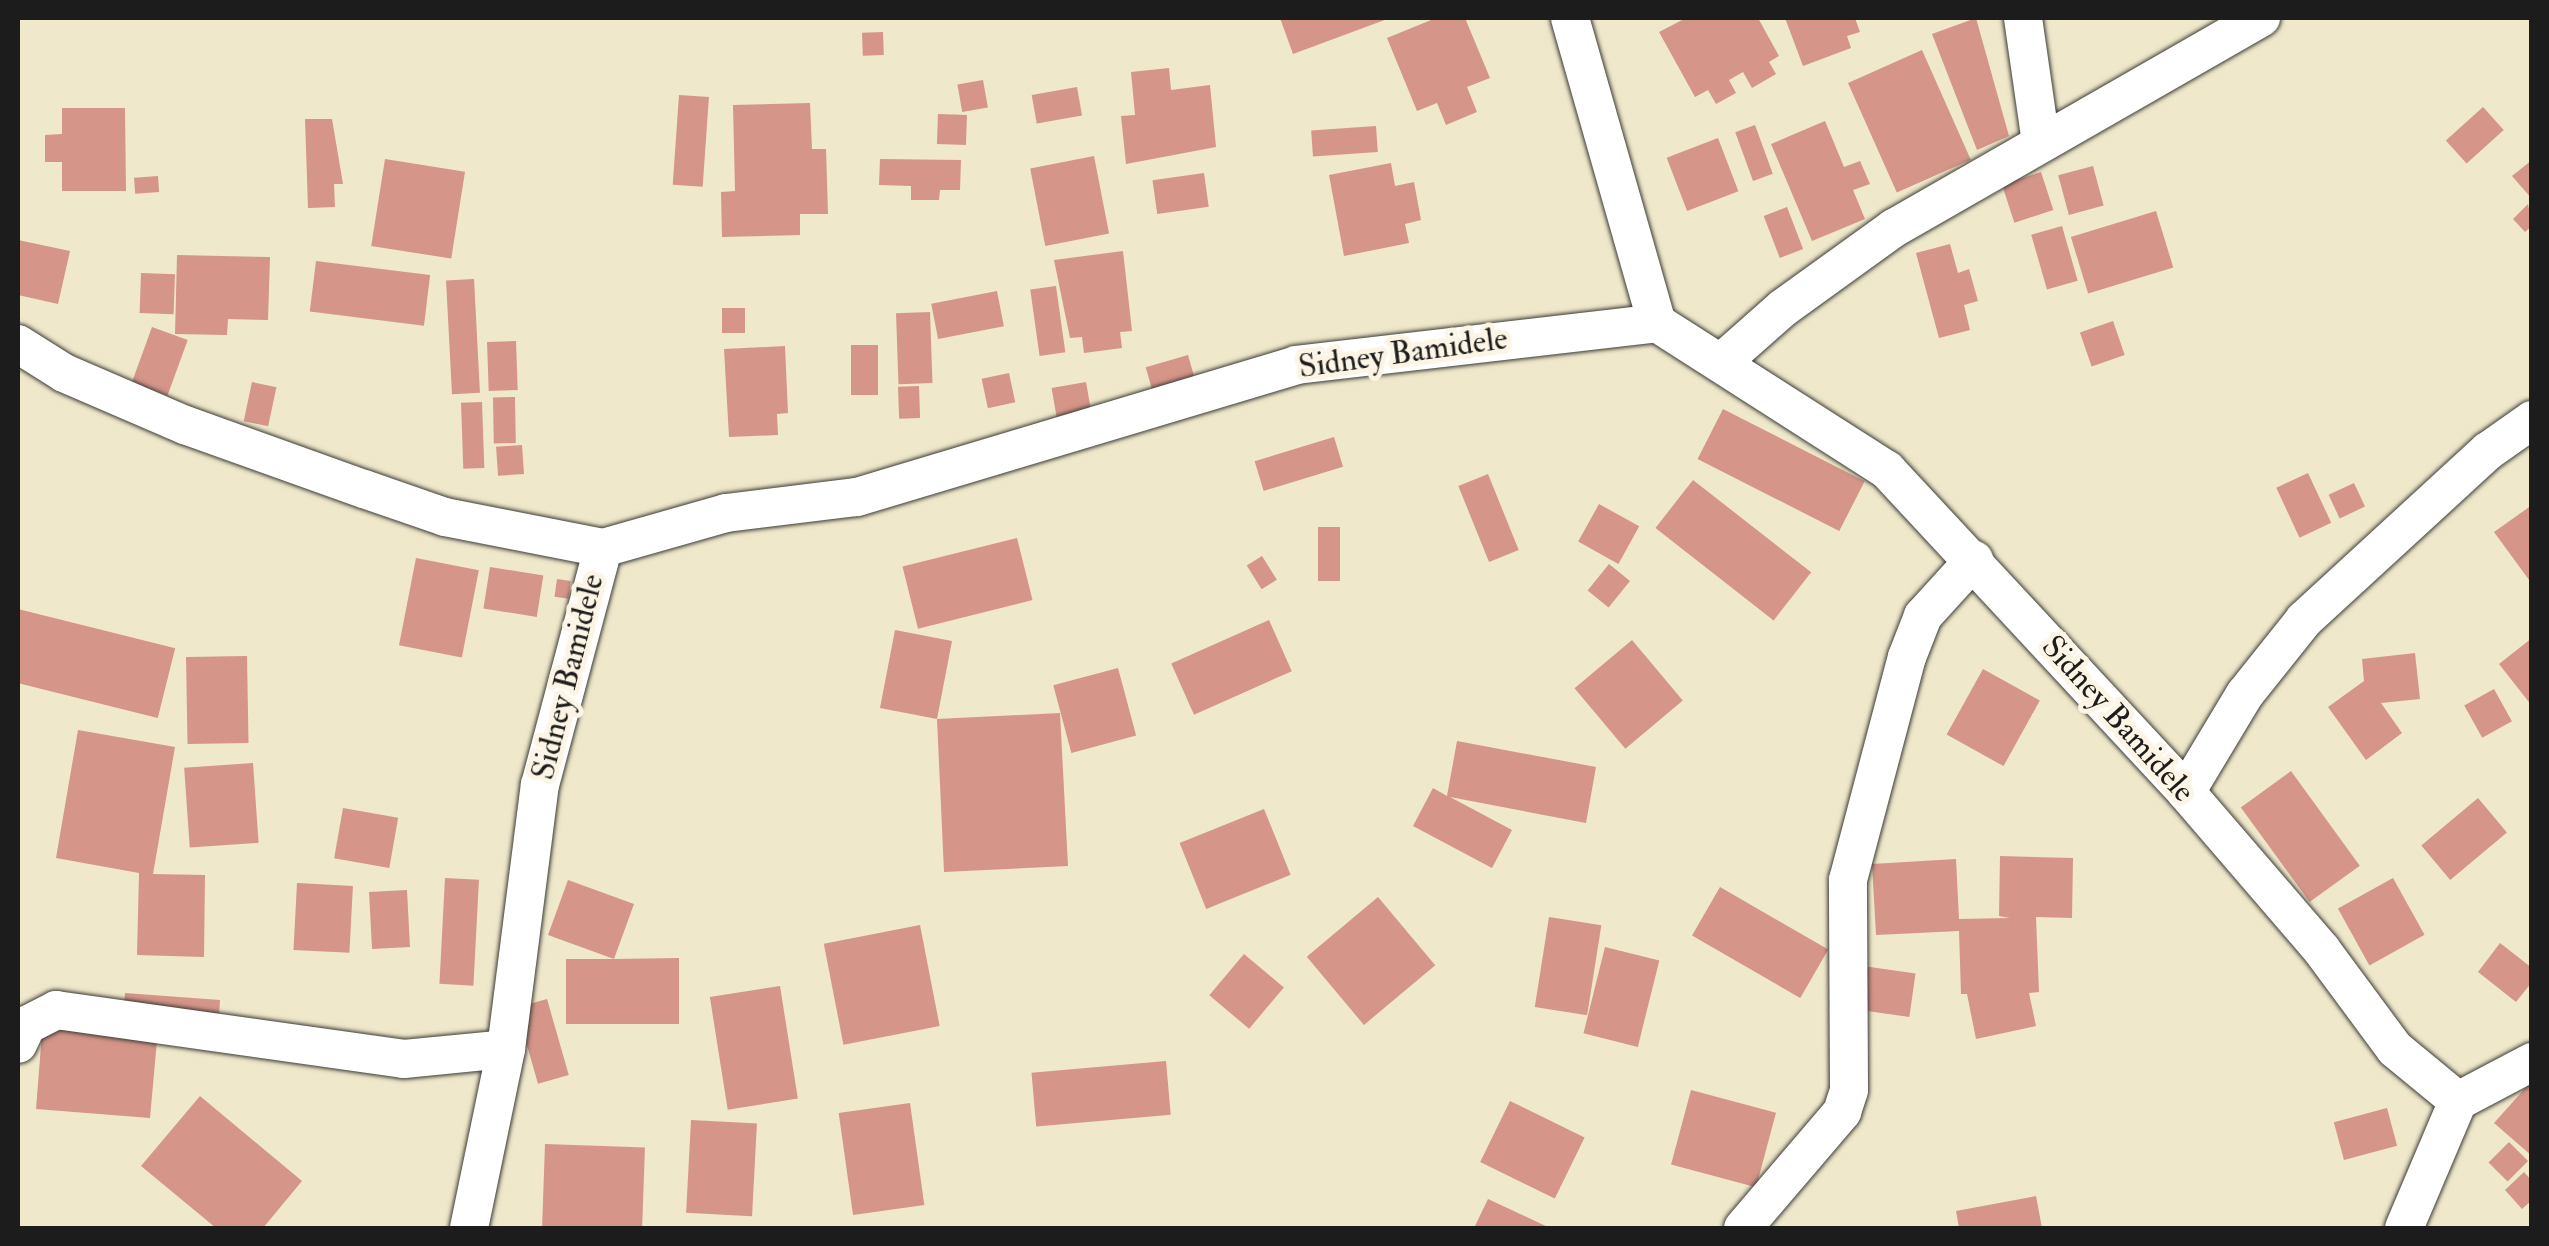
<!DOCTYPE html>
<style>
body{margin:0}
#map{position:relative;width:2549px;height:1246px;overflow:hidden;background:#efe8cb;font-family:"IM FELL Double Pica",serif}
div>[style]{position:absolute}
.building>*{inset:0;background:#d59589;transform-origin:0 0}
.roads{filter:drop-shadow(0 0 2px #3c3b36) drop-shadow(0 0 2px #3c3b36)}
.street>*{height:38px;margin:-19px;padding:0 19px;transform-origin:19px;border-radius:19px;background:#fff}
span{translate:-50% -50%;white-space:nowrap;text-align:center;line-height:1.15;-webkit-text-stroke:10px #fcf5e5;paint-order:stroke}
.street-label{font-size:32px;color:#1c1c1c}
.frame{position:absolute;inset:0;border:20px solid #1c1c1c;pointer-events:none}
</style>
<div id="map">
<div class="building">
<div style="clip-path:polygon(1280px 18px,1390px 18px,1293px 54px)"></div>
<div style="clip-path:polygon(1436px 18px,1465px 18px,1490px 78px,1467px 87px,1477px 112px,1446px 125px,1437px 103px,1417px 111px,1387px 38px)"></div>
<div style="clip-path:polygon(1686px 18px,1758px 18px,1779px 56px,1769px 62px,1776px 74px,1752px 88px,1743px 72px,1729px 80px,1736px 93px,1716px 104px,1708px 90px,1695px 97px,1659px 32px)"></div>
<div style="clip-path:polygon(1785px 18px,1855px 18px,1860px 32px,1847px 36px,1851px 48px,1803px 66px)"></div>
<div style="clip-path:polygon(1976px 18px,2009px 136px,1977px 150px,1932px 34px)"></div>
<div style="left:883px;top:32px;width:23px;height:21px;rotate:88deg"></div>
<div style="left:1922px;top:50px;width:120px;height:81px;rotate:66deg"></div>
<div style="clip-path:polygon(1169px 68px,1171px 90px,1210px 85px,1216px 147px,1126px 164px,1121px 116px,1135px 115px,1131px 72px)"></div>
<div style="left:983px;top:80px;width:28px;height:26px;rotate:80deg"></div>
<div style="left:1077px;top:87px;width:29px;height:46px;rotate:80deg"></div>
<div style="left:679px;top:95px;width:30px;height:90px;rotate:4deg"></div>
<div style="clip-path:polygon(810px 103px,812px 149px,826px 149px,828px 214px,800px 214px,800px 235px,722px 237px,721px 192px,735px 191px,733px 105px)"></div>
<div style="left:2483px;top:107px;width:31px;height:50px;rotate:48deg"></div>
<div style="clip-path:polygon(62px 108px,125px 108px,126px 191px,62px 191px,62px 162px,45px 162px,45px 135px,62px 134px)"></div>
<div style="left:938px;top:114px;width:29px;height:30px;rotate:2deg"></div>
<div style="clip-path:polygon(305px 119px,332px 119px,343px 184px,334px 184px,335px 207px,308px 208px)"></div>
<div style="clip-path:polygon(1825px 121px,1844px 167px,1860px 161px,1870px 184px,1853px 190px,1865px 219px,1812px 241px,1771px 144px)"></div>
<div style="left:1755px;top:125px;width:52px;height:21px;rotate:70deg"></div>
<div style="left:1376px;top:126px;width:26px;height:65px;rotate:86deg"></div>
<div style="left:1718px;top:138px;width:57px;height:55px;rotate:69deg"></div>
<div style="left:1094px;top:156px;width:79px;height:65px;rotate:79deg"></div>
<div style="left:385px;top:159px;width:81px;height:88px;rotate:9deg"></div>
<div style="clip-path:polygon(880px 159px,961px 160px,960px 190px,940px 190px,939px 200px,911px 200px,911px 186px,879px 185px)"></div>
<div style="clip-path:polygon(2532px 160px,2532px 199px,2512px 176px)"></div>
<div style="clip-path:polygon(1391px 163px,1395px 186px,1414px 182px,1421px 220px,1405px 224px,1409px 243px,1344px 256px,1329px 175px)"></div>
<div style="left:2093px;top:166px;width:41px;height:36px;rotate:75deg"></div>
<div style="left:2041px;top:172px;width:40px;height:41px;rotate:72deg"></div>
<div style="left:1204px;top:173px;width:34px;height:52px;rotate:82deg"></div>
<div style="left:158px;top:176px;width:16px;height:24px;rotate:86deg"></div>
<div style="clip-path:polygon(2528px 204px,2532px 226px,2525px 232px,2513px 219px)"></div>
<div style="left:1787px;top:207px;width:45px;height:25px;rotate:69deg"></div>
<div style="left:2156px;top:211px;width:59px;height:89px;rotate:73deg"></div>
<div style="left:2062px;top:226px;width:57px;height:32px;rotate:74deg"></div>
<div style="clip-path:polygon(18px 240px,70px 251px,58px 304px,18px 295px)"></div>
<div style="clip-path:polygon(1950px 244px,1958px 273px,1969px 269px,1978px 301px,1964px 305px,1970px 330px,1939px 338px,1916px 253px)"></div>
<div style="clip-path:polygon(1123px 251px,1132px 331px,1120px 332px,1122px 348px,1084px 353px,1082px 337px,1070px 338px,1054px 260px)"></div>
<div style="clip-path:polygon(177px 255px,270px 257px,268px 320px,228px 319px,227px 335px,175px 334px)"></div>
<div style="left:316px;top:261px;width:115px;height:51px;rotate:7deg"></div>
<div style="left:141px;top:273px;width:34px;height:40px;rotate:2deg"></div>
<div style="left:474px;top:279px;width:114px;height:28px;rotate:87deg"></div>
<div style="left:1056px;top:286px;width:67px;height:26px;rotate:82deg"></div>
<div style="left:997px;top:291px;width:36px;height:67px;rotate:79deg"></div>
<div style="left:722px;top:308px;width:23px;height:25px"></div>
<div style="left:930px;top:312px;width:71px;height:34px;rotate:88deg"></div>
<div style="left:2113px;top:321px;width:36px;height:35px;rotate:71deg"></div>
<div style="left:152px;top:327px;width:38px;height:59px;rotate:20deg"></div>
<div style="left:516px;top:341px;width:49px;height:29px;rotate:88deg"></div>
<div style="left:851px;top:345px;width:27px;height:50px"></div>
<div style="clip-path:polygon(785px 346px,788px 413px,777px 414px,778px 435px,729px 437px,724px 349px)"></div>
<div style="left:1188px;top:355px;width:32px;height:44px;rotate:74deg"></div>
<div style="left:1009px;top:373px;width:30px;height:28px;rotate:78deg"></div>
<div style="left:252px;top:382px;width:25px;height:40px;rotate:12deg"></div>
<div style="left:1086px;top:382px;width:29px;height:35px;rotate:80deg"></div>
<div style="left:919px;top:386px;width:32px;height:21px;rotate:88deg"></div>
<div style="left:515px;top:397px;width:46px;height:22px;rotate:89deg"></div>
<div style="left:482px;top:402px;width:66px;height:21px;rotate:88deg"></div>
<div style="left:1723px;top:409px;width:159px;height:56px;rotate:27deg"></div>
<div style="left:1334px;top:437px;width:31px;height:83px;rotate:73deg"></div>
<div style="left:522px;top:445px;width:29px;height:26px;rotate:86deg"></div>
<div style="left:2308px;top:473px;width:55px;height:35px;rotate:65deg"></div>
<div style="left:1488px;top:474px;width:82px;height:32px;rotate:68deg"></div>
<div style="left:1693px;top:480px;width:150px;height:61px;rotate:38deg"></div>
<div style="left:2354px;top:483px;width:26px;height:28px;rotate:65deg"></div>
<div style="left:1599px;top:504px;width:46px;height:43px;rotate:29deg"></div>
<div style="clip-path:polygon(2532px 505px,2532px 584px,2494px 532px)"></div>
<div style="left:1318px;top:527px;width:22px;height:54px"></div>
<div style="left:1017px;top:538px;width:64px;height:118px;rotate:76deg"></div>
<div style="left:1262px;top:556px;width:28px;height:18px;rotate:58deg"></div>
<div style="left:416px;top:558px;width:64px;height:89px;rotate:11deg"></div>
<div style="left:1609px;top:564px;width:27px;height:34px;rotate:39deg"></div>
<div style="left:490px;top:567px;width:54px;height:42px;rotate:9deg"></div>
<div style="left:557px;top:579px;width:14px;height:18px;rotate:8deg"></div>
<div style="left:18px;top:609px;width:162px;height:72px;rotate:14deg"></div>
<div style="left:1269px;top:620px;width:56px;height:107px;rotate:66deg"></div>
<div style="clip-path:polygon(895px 630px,952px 641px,937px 719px,1060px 713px,1068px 866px,944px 872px,937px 719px,880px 708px)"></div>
<div style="clip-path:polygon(2532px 638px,2532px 706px,2499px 664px)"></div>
<div style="left:1632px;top:640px;width:79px;height:75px;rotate:50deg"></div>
<div style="clip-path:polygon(2415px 653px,2420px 699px,2381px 703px,2402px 733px,2366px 760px,2328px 707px,2364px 681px,2362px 659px)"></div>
<div style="left:247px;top:656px;width:87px;height:61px;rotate:89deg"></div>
<div style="left:1118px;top:668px;width:70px;height:67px;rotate:75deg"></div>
<div style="left:1983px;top:669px;width:65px;height:75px;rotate:29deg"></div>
<div style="left:2494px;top:689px;width:37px;height:34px;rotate:61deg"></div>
<div style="clip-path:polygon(78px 730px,175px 747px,153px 874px,205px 875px,204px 957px,137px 955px,139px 873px,56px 858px)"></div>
<div style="clip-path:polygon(1457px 741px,1596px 767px,1586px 823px,1450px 797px,1512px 830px,1492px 868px,1413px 826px,1433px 788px,1447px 796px)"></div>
<div style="left:253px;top:763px;width:80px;height:69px;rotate:86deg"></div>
<div style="left:2291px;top:771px;width:117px;height:62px;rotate:54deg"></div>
<div style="left:2478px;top:798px;width:45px;height:74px;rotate:50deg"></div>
<div style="left:343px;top:808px;width:56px;height:51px;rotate:10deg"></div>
<div style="left:1264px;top:809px;width:71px;height:91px;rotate:68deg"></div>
<div style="clip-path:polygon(2000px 856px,2073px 858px,2072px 918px,2036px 917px,2039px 992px,2029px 993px,2036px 1026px,1976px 1039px,1967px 994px,1961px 994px,1959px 931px,1876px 935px,1872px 864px,1956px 859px,1959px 919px,2010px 918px,1999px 916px)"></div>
<div style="left:445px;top:878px;width:34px;height:106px;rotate:3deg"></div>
<div style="left:2393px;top:878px;width:65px;height:63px;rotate:61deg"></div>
<div style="clip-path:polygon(568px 880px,634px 904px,614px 959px,679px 958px,679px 1024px,566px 1024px,566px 959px,614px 959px,548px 935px)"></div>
<div style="left:297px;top:883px;width:56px;height:67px;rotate:3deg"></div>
<div style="left:1720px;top:887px;width:125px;height:56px;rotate:30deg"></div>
<div style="left:407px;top:890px;width:57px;height:38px;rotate:87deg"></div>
<div style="left:1378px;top:897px;width:89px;height:93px;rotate:50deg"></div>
<div style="left:1549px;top:917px;width:53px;height:91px;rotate:9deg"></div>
<div style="left:920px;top:925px;width:103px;height:98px;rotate:79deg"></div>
<div style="clip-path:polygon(2500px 943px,2532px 968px,2532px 982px,2516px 1002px,2478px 972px)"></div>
<div style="left:1605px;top:947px;width:56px;height:89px;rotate:14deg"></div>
<div style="left:1244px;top:954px;width:52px;height:54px;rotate:40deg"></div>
<div style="left:1863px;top:966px;width:53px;height:44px;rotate:8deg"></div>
<div style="left:780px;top:986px;width:114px;height:71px;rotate:81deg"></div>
<div style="clip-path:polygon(125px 993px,220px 1000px,218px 1033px,158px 1029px,150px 1118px,36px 1109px,43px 1020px,122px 1026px)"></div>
<div style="left:547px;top:999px;width:79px;height:32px;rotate:74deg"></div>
<div style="left:1166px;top:1061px;width:54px;height:135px;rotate:85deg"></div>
<div style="clip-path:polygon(2528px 1085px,2532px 1088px,2532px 1156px,2494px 1123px)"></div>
<div style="left:1691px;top:1090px;width:88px;height:77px;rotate:15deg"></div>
<div style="clip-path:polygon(200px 1096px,302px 1181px,263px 1228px,216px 1228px,141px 1166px)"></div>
<div style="left:1510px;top:1101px;width:83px;height:68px;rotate:26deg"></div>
<div style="left:910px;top:1103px;width:103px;height:72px;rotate:82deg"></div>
<div style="left:2387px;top:1108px;width:39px;height:55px;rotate:75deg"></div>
<div style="left:691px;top:1120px;width:66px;height:93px;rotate:3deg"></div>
<div style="left:2509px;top:1142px;width:27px;height:29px;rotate:45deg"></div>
<div style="left:545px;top:1144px;width:100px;height:84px;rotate:2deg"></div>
<div style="clip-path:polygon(2524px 1172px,2532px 1181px,2532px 1200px,2522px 1209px,2505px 1190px)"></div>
<div style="clip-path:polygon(2036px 1196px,2042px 1228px,1959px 1228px,1956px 1211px)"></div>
<div style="clip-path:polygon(1488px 1199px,1550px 1228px,1474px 1228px)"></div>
</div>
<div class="roads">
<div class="street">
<div style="left:1570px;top:18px;width:317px;rotate:74.1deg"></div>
<div style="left:2023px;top:18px;width:126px;rotate:81.8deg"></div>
<div style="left:18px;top:344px;width:54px;rotate:32.2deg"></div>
<div style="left:64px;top:373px;width:132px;rotate:23.3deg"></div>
<div style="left:185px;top:425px;width:190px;rotate:19.7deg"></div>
<div style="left:364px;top:489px;width:86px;rotate:19.1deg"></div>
<div style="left:445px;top:517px;width:161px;rotate:11.1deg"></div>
<div style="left:1723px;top:361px;width:80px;rotate:-41.5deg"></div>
<div style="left:1783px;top:308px;width:137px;rotate:-35.8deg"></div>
<div style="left:1894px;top:228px;width:423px;rotate:-29.8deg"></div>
<div style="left:2186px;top:792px;width:114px;rotate:-59deg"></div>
<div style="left:2245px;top:694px;width:95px;rotate:-51.4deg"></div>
<div style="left:2304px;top:620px;width:250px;rotate:-42.6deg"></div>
<div style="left:2488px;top:451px;width:54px;rotate:-35.2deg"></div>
<div style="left:18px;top:1044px;width:21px;rotate:-65deg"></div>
<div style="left:27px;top:1025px;width:33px;rotate:-27deg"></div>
<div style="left:56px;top:1010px;width:351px;rotate:8deg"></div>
<div style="left:404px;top:1059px;width:102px;rotate:-5.6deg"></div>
<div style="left:2458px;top:1101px;width:84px;rotate:-27.8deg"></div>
<div style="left:469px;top:1228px;width:183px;rotate:-78.3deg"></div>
<div style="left:506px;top:1049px;width:266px;rotate:-82.7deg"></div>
<div style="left:540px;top:785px;width:245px;rotate:-75.1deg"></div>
<div style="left:603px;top:548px;width:128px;rotate:-15.9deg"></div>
<div style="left:726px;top:513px;width:132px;rotate:-7deg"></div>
<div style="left:857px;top:497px;width:458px;rotate:-16.7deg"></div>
<div style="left:1296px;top:365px;width:363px;rotate:-6.6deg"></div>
<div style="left:1657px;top:323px;width:273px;rotate:32.6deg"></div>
<div style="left:1887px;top:470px;width:439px;rotate:47.1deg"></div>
<div style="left:2186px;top:792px;width:207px;rotate:49.3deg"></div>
<div style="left:2321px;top:949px;width:124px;rotate:53.5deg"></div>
<div style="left:2395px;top:1049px;width:82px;rotate:39.5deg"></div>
<div style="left:2458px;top:1101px;width:138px;rotate:113deg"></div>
<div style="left:1743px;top:1228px;width:153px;rotate:-49.5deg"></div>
<div style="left:1842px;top:1112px;width:23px;rotate:-72deg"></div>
<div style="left:1849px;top:1090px;width:210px;rotate:-90.3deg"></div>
<div style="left:1848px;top:880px;width:231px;rotate:-75.2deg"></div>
<div style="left:1907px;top:657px;width:44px;rotate:-68.7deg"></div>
<div style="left:1923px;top:616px;width:76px;rotate:-47.7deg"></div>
</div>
</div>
<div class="street-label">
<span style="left:1403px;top:353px;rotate:-8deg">Sidney Bamidele</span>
<span style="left:568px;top:677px;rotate:-76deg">Sidney Bamidele</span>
<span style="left:2118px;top:719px;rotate:48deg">Sidney Bamidele</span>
</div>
<div class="frame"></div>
</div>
